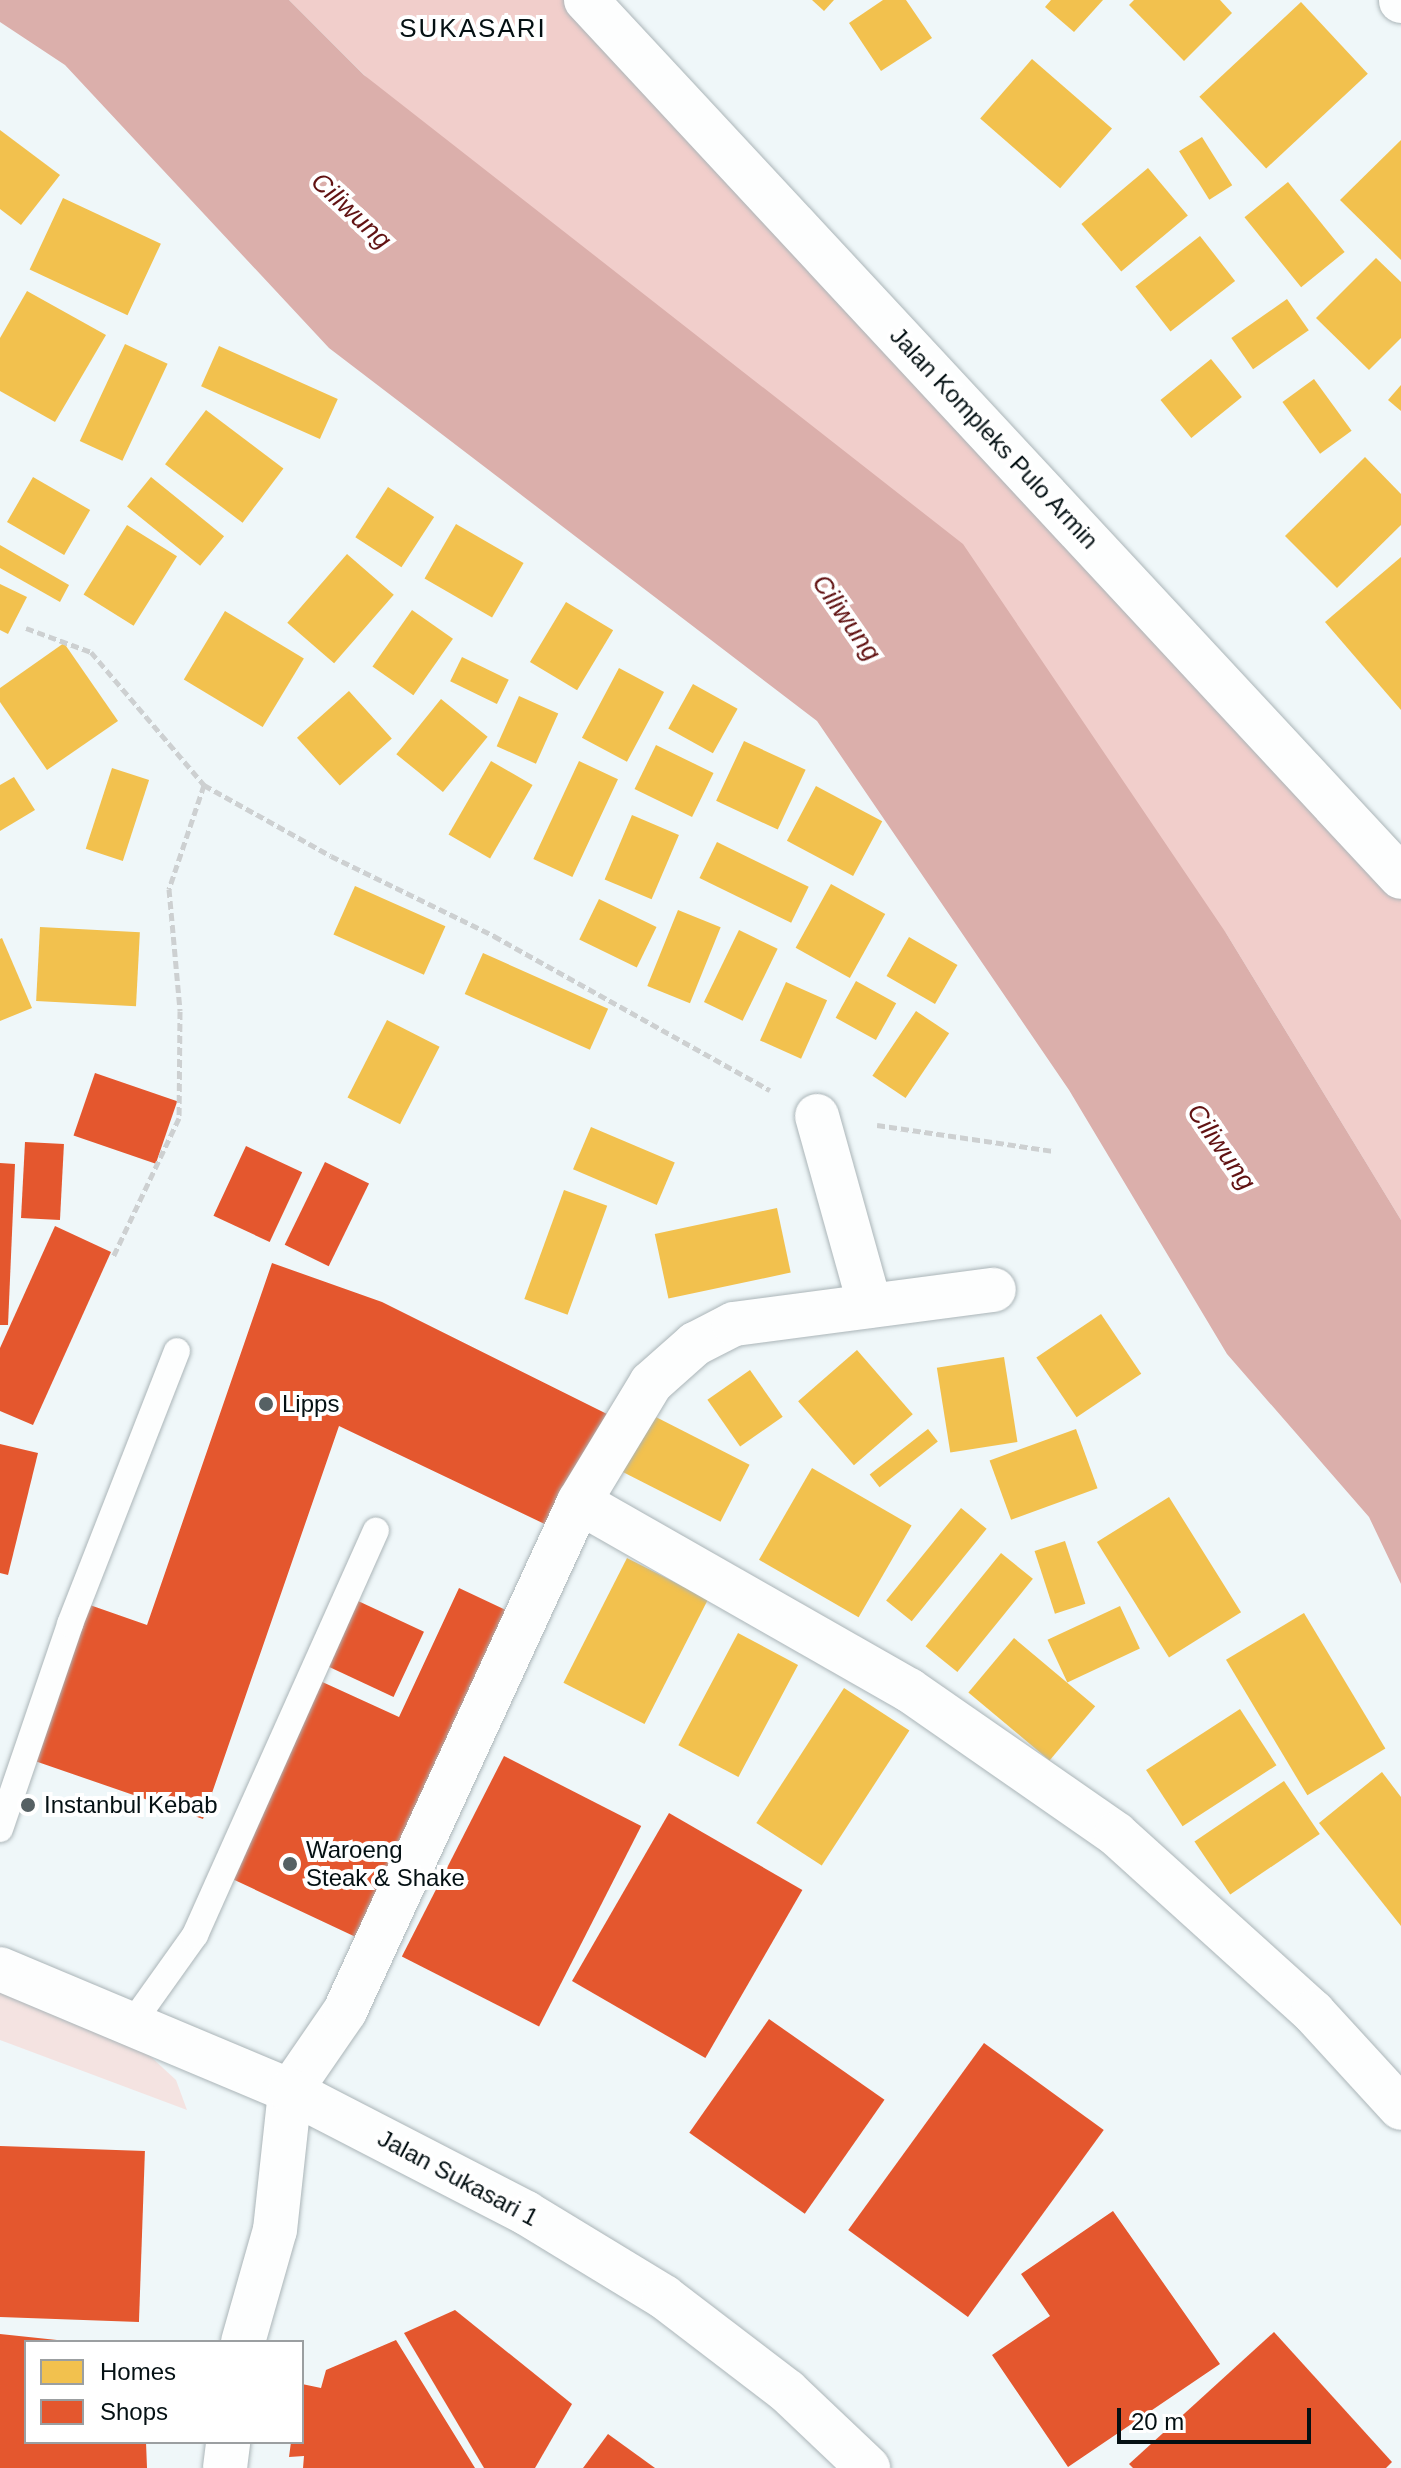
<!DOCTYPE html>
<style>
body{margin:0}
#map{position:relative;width:1401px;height:2468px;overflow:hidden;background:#eff7f9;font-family:Helvetica,sans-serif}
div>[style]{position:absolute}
.green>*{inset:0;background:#f4e3e1}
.forest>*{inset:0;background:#f1cecb}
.water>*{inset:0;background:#dbafab}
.homes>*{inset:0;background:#f2c14e;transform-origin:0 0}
.shops>*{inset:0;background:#e4572e;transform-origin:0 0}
.path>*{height:5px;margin-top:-2.5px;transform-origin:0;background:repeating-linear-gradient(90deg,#cdd0d1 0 8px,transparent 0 12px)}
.roads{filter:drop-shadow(0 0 2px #abb5b8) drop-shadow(0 0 2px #abb5b8)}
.service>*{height:26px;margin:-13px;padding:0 13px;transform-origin:13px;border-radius:13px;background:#fdfefe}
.minor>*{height:44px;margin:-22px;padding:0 22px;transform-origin:22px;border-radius:22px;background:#fdfefe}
.tertiary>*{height:44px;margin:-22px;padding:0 22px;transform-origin:22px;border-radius:22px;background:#fdfefe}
.dots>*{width:22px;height:22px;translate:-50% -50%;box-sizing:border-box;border:4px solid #fff;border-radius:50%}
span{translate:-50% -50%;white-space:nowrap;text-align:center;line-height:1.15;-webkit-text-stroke:8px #fff;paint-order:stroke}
.street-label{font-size:24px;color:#041013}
.poi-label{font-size:24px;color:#041013}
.left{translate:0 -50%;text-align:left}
.neighbourhood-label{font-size:26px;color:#041013;letter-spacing:2px}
.water-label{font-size:26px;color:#611212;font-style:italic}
.legend{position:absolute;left:24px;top:2340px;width:280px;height:104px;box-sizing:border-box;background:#fff;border:2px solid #9b9fa1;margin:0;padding:10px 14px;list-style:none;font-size:24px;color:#041013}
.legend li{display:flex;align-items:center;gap:16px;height:40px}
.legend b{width:40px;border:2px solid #9b9fa1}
.scale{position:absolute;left:1117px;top:2408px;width:194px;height:36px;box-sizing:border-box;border:4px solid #041013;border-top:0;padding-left:10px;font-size:24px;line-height:28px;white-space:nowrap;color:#041013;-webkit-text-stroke:6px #fff;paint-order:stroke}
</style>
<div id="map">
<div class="green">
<div style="clip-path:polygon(0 1988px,137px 2044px,176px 2080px,187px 2110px,0 2040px)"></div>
</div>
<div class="forest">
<div style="clip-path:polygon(289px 0,586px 0,1401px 877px,1401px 1220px,1226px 933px)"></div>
</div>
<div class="water">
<div style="clip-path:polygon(0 0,289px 0,364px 75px,963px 544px,1226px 933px,1401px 1220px,1401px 1584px,1369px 1517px,1227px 1354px,1069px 1090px,817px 721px,329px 348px,65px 65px,0 22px)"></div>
</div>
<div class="homes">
<div style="clip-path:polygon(812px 0,834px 0,824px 11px)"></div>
<div style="clip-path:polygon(883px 0,906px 0,932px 38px,881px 71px,849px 23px)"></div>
<div style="clip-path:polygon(1051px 0,1103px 0,1074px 32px,1045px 7px)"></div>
<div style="clip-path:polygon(1134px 0,1220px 0,1232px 13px,1184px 61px,1129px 5px)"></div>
<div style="left:1301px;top:2px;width:98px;height:139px;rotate:47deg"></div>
<div style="left:1032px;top:59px;width:106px;height:79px;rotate:41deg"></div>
<div style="clip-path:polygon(0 130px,60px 175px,21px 225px,0 209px)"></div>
<div style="left:1202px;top:137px;width:57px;height:27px;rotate:58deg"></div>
<div style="clip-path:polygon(1401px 140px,1401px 260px,1340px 200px)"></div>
<div style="left:1148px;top:168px;width:62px;height:87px;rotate:50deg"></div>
<div style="left:1288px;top:182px;width:90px;height:56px;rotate:51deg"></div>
<div style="left:63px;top:198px;width:108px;height:79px;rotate:25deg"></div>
<div style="left:1200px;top:236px;width:57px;height:82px;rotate:52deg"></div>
<div style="clip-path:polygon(1376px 258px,1401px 282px,1401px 338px,1369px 370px,1316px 318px)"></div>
<div style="clip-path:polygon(27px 291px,106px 335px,55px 422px,0 391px,0 338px)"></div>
<div style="left:1287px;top:299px;width:38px;height:68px;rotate:55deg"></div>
<div style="left:125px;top:344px;width:47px;height:107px;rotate:25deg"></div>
<div style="left:219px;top:346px;width:130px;height:44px;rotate:24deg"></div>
<div style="left:1211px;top:359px;width:49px;height:65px;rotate:51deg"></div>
<div style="left:1314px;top:379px;width:64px;height:39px;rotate:54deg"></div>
<div style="clip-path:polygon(1401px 385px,1401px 411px,1388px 400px)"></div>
<div style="left:206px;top:410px;width:97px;height:68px;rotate:37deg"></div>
<div style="clip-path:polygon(1365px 457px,1401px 494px,1401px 525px,1337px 588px,1285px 536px)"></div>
<div style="left:33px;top:477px;width:66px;height:52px;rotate:30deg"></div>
<div style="left:151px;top:477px;width:94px;height:38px;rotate:39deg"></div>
<div style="left:388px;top:487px;width:55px;height:60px;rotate:33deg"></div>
<div style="left:456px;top:524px;width:78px;height:63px;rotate:30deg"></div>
<div style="left:127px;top:525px;width:59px;height:82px;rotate:32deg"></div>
<div style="clip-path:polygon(0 545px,69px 585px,60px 602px,0 568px)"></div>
<div style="left:347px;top:554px;width:62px;height:91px;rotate:41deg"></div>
<div style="clip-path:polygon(1401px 557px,1401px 710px,1325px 622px)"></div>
<div style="clip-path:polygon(0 584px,27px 597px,8px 634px,0 630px)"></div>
<div style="left:566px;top:602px;width:55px;height:70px;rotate:31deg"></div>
<div style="left:412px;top:610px;width:50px;height:69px;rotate:35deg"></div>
<div style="left:225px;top:611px;width:92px;height:80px;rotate:31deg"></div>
<div style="clip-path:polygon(64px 643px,118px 721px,47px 770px,0 702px,0 688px)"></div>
<div style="left:462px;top:657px;width:52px;height:27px;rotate:26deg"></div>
<div style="left:619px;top:668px;width:51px;height:79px;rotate:28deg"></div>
<div style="left:693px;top:684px;width:51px;height:51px;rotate:29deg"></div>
<div style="left:349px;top:691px;width:64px;height:70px;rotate:48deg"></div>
<div style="left:519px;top:696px;width:43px;height:55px;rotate:24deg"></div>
<div style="left:441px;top:699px;width:60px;height:71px;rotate:39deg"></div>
<div style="left:744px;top:741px;width:68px;height:66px;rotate:25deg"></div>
<div style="left:656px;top:745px;width:64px;height:49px;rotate:26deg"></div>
<div style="left:491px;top:761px;width:48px;height:85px;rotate:30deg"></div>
<div style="left:579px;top:761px;width:43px;height:108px;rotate:25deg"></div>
<div style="left:112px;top:768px;width:39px;height:85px;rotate:18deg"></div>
<div style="clip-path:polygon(14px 777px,35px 810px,0 831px,0 785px)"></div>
<div style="left:816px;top:786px;width:75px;height:62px;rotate:28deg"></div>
<div style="left:632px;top:815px;width:51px;height:70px;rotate:23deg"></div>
<div style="left:717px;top:842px;width:102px;height:40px;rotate:26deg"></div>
<div style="left:831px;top:884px;width:62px;height:73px;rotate:29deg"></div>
<div style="left:355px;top:886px;width:99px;height:53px;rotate:24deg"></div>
<div style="left:599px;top:899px;width:64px;height:45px;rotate:26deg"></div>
<div style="left:678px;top:910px;width:46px;height:82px;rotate:22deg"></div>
<div style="left:40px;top:927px;width:100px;height:74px;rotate:3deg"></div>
<div style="left:739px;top:930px;width:43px;height:80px;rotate:26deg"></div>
<div style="left:909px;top:937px;width:56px;height:45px;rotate:30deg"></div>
<div style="clip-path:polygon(2px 938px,32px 1008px,0 1021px,0 939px)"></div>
<div style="left:483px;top:953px;width:137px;height:45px;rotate:24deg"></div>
<div style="left:856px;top:981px;width:46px;height:42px;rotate:29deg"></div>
<div style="left:786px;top:982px;width:45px;height:64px;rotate:24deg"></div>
<div style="left:916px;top:1011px;width:40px;height:78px;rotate:34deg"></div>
<div style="left:387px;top:1020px;width:59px;height:87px;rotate:27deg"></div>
<div style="left:591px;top:1127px;width:91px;height:46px;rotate:23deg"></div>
<div style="left:564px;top:1190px;width:46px;height:116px;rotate:20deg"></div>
<div style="left:777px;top:1208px;width:66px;height:125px;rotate:78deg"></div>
<div style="left:1101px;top:1314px;width:72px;height:78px;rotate:56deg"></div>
<div style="left:857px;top:1350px;width:85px;height:78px;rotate:49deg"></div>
<div style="left:1004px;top:1357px;width:86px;height:68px;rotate:81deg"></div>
<div style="left:750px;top:1370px;width:57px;height:52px;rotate:55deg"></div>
<div style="left:648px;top:1413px;width:114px;height:64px;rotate:27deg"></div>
<div style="left:928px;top:1429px;width:16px;height:74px;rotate:52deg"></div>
<div style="left:1076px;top:1429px;width:63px;height:92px;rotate:70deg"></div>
<div style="left:812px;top:1468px;width:115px;height:106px;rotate:30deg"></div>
<div style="left:1169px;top:1497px;width:136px;height:85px;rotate:58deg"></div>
<div style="left:961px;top:1508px;width:33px;height:119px;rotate:39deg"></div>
<div style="left:1065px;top:1541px;width:66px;height:32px;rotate:72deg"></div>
<div style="left:1001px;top:1553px;width:41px;height:120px;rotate:39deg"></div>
<div style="left:627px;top:1558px;width:91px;height:140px;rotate:27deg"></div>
<div style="left:1120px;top:1606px;width:47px;height:80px;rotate:65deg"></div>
<div style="left:1304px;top:1613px;width:158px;height:91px;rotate:59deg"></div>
<div style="left:738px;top:1633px;width:68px;height:127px;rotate:28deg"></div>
<div style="left:1014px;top:1638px;width:106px;height:71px;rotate:40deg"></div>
<div style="left:844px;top:1688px;width:78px;height:161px;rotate:33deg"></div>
<div style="left:1240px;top:1709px;width:67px;height:112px;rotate:57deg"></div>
<div style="clip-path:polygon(1382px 1772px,1401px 1797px,1401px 1926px,1319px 1823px)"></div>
<div style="left:1284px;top:1781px;width:64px;height:108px;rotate:56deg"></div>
</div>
<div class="shops">
<div style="left:95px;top:1073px;width:87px;height:66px;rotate:19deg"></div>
<div style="left:25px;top:1142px;width:39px;height:76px;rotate:3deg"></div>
<div style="left:246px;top:1146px;width:62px;height:77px;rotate:25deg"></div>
<div style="left:325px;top:1162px;width:49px;height:92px;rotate:26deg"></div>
<div style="clip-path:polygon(0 1163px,15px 1164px,8px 1325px,0 1325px)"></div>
<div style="clip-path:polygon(55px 1226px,111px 1252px,33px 1425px,0 1411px,0 1348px)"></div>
<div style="clip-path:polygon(272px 1263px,382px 1302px,607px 1414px,553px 1528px,339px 1426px,203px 1819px,32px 1760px,87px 1604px,147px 1625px)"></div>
<div style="clip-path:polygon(0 1444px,38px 1453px,8px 1575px,0 1573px)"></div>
<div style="clip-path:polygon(459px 1588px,512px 1613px,360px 1939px,226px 1876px,318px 1680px,399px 1717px)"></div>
<div style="left:356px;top:1600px;width:75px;height:72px;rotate:25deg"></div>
<div style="left:504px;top:1756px;width:154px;height:225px;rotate:27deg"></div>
<div style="left:669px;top:1813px;width:154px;height:194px;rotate:30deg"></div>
<div style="left:769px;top:2019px;width:141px;height:139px;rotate:35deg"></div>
<div style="left:984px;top:2043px;width:148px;height:231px;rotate:36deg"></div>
<div style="left:0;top:2146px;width:145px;height:171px;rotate:2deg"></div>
<div style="clip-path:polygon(1113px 2211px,1220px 2364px,1068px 2467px,992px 2355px,1050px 2316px,1021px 2274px)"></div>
<div style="clip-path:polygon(455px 2310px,572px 2404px,535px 2468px,484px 2468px,404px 2333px)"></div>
<div style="clip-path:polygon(1274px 2332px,1392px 2462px,1386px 2468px,1133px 2468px,1129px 2464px)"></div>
<div style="clip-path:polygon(0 2334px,57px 2340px,26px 2342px,26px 2442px,146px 2442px,147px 2468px,0 2468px)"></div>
<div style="clip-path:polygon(396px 2340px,475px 2468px,303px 2468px,304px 2456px,289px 2457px,291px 2442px,302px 2442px,302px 2384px,321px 2388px,326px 2370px)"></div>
<div style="clip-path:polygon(608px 2434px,655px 2468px,583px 2468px)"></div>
</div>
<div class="path">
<div style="left:26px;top:628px;width:69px;rotate:20.3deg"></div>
<div style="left:91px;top:652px;width:175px;rotate:49.6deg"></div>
<div style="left:204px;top:785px;width:110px;rotate:108.6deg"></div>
<div style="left:169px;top:889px;width:122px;rotate:84.8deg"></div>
<div style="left:180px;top:1011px;width:107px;rotate:90.5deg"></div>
<div style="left:179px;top:1118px;width:154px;rotate:115.4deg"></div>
<div style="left:204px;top:785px;width:145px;rotate:29.2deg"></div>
<div style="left:331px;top:856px;width:182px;rotate:26.1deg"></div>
<div style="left:494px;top:936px;width:316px;rotate:29.2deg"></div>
<div style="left:877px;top:1125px;width:179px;rotate:8.4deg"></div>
</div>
<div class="roads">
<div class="service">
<div style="left:0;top:1829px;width:217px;rotate:-71.1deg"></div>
<div style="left:70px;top:1624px;width:293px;rotate:-68.6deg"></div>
<div style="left:133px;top:2022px;width:107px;rotate:-54.5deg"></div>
<div style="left:195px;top:1935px;width:443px;rotate:-65.9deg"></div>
</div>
<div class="minor">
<div style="left:586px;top:0;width:1197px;rotate:47.1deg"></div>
<div style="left:1401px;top:0;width:1px;rotate:90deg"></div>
<div style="left:817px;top:1116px;width:197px;rotate:74.4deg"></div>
<div style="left:579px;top:1502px;width:380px;rotate:29.7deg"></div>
<div style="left:909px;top:1690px;width:252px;rotate:34.8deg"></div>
<div style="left:1116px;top:1834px;width:266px;rotate:42.1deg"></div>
<div style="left:1313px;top:2012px;width:130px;rotate:47.5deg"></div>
<div style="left:243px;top:2342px;width:116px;rotate:-74.1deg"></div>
<div style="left:275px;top:2230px;width:140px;rotate:-83.8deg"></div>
<div style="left:290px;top:2091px;width:97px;rotate:-55.5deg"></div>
<div style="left:345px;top:2011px;width:560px;rotate:-65.31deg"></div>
<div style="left:579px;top:1502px;width:139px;rotate:-58.8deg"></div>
<div style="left:651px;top:1383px;width:59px;rotate:-41.6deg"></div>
<div style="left:695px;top:1344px;width:44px;rotate:-27.1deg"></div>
<div style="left:734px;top:1324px;width:262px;rotate:-7.5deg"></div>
<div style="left:225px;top:2468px;width:26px;rotate:-83deg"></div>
</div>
<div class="tertiary">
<div style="left:0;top:1969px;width:315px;rotate:22.8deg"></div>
<div style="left:290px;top:2091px;width:266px;rotate:27.3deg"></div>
<div style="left:526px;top:2213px;width:162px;rotate:31.3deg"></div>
<div style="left:664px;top:2297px;width:155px;rotate:37.4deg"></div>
<div style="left:787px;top:2391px;width:112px;rotate:43.5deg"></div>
</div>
</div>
<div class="dots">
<div style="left:266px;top:1404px;background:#566164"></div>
<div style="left:28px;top:1805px;background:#566164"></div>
<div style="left:290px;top:1864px;background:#566164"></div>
</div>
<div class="street-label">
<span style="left:994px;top:438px;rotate:47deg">Jalan Kompleks Pulo Armin</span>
<span style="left:458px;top:2178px;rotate:28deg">Jalan Sukasari 1</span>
</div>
<div class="poi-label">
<span class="left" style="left:282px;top:1404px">Lipps</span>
<span class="left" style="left:44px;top:1805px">Instanbul Kebab</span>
<span class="left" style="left:306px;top:1864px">Waroeng<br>Steak &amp; Shake</span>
</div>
<div class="neighbourhood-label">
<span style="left:473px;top:29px">SUKASARI</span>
</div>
<div class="water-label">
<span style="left:351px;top:211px;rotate:43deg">Ciliwung</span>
<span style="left:846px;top:618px;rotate:55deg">Ciliwung</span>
<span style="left:1221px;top:1147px;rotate:55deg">Ciliwung</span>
</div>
<ul class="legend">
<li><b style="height:22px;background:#f2c14e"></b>Homes</li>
<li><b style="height:22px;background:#e4572e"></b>Shops</li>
</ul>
<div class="scale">20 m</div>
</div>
